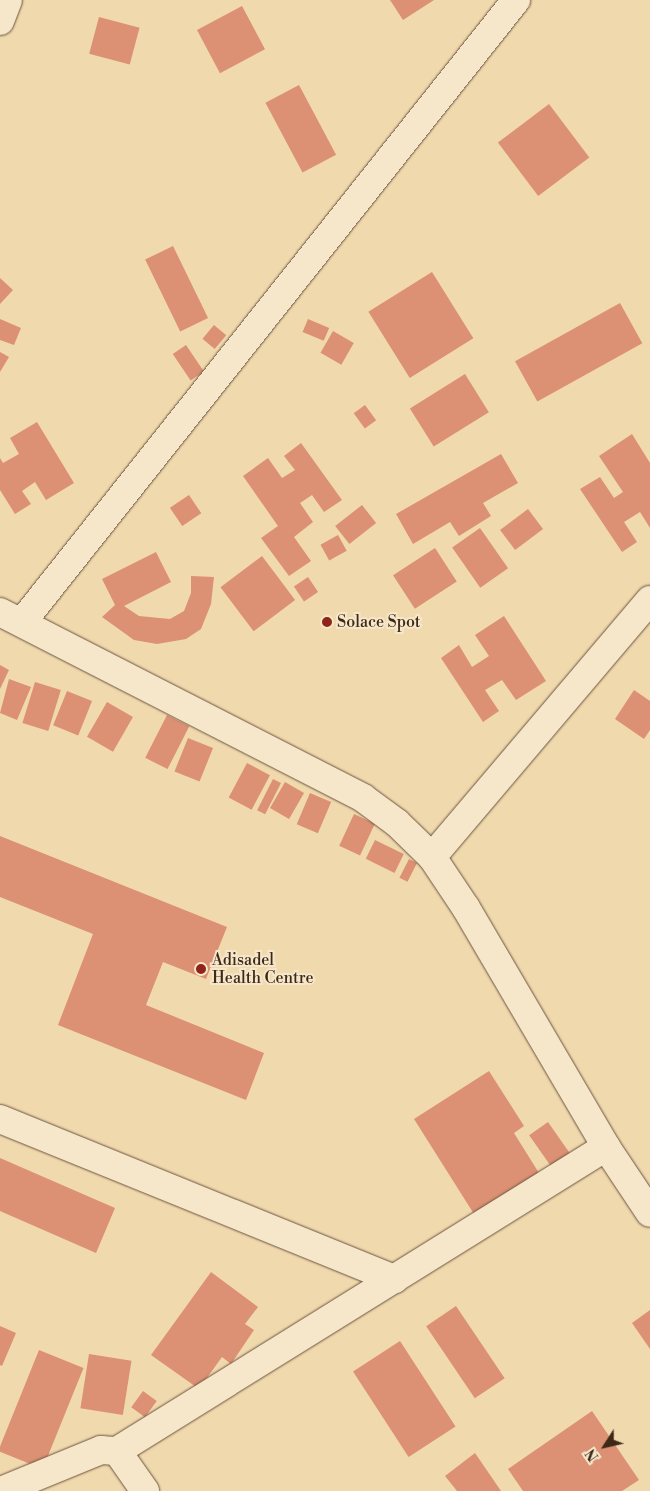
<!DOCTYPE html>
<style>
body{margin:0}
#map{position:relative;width:650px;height:1491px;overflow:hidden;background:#f1d9ae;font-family:"Libre Bodoni",serif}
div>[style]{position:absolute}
.building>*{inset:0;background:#dc9074;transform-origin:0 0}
.roads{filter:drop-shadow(0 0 1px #6b553e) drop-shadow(0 0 1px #6b553e)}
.street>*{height:28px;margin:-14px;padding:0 14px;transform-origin:14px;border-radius:14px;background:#f6e6ca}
.secondary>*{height:28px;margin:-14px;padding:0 14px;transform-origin:14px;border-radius:14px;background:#f6e6ca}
.dots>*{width:14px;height:14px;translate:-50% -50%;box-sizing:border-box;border:2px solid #f6e6ca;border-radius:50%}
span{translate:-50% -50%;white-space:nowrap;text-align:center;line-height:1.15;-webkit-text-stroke:4px #f6e6ca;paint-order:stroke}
.poi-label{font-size:16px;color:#3e2918}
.left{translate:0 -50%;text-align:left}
.north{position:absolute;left:580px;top:1421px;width:50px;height:50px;-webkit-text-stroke:4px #f6e6ca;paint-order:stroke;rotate:235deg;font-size:14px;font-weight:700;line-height:20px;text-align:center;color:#3e2918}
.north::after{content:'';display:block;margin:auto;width:18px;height:22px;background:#3e2918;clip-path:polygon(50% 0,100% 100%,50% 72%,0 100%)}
</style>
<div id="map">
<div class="building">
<div style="clip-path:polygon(390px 0,434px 0,403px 20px)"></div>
<div style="left:242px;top:6px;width:49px;height:51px;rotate:62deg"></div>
<div style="left:99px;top:17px;width:42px;height:38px;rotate:15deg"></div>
<div style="left:299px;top:85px;width:79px;height:38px;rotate:62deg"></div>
<div style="left:549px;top:104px;width:67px;height:64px;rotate:53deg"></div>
<div style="left:173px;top:246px;width:80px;height:31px;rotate:64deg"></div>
<div style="left:432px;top:272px;width:78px;height:75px;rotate:58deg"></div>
<div style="clip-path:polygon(0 278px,13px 290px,0 304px)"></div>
<div style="left:620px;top:303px;width:46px;height:120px;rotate:61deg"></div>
<div style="clip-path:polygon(0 319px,21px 328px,14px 345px,0 340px)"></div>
<div style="left:308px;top:319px;width:23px;height:14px;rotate:23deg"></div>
<div style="left:214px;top:325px;width:16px;height:18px;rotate:40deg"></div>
<div style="left:333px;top:331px;width:24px;height:25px;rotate:30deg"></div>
<div style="left:186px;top:345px;width:32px;height:16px;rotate:56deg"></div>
<div style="clip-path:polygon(0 352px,9px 357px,0 372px)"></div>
<div style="left:465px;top:374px;width:45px;height:65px;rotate:58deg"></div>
<div style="left:365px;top:405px;width:19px;height:14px;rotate:54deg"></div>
<div style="clip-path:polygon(37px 422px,74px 483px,46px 500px,35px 482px,22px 491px,31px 504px,15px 514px,0 490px,0 458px,3px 463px,19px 454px,10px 438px)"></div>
<div style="clip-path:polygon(632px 434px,650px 463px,650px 528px,640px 512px,624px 522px,637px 542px,622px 552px,580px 489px,600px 477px,614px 498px,623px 492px,599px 456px)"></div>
<div style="clip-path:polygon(301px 443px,342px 500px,324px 512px,312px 495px,300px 503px,313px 522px,294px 537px,311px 561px,289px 576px,261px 538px,278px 526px,243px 476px,268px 458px,282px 478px,295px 470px,284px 456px)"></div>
<div style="clip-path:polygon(501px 454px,518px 483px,483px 503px,491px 516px,459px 536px,450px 522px,413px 544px,396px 514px)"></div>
<div style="left:189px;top:495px;width:22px;height:23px;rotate:56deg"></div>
<div style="left:362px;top:505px;width:23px;height:34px;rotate:52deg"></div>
<div style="left:528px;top:509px;width:25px;height:35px;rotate:53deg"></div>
<div style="left:480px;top:528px;width:49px;height:34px;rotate:55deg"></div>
<div style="left:338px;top:535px;width:18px;height:20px;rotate:61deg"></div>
<div style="left:435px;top:548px;width:40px;height:50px;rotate:57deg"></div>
<div style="clip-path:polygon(156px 552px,171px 582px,124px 606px,139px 616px,170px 619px,184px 611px,191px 593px,191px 576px,214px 577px,211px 604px,201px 629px,186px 639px,157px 644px,134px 640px,102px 617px,115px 605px,102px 579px)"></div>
<div style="left:262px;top:556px;width:55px;height:52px;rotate:53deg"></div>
<div style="left:308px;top:577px;width:18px;height:17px;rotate:56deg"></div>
<div style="clip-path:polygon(504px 616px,546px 681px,516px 700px,502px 680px,485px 690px,499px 711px,483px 722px,441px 658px,459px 645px,472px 667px,489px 656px,475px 635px)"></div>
<div style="clip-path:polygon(0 665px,9px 670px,0 689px)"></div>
<div style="clip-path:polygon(9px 679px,31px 687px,17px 720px,0 713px)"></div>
<div style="left:35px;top:682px;width:27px;height:43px;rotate:17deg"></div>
<div style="clip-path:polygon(634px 690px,650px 701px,650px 730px,644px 739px,615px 719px)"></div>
<div style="left:67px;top:691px;width:27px;height:37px;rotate:22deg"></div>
<div style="left:107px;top:702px;width:30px;height:40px;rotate:30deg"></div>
<div style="left:167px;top:715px;width:25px;height:48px;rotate:27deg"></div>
<div style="left:188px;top:738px;width:27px;height:36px;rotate:22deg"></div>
<div style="left:247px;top:763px;width:26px;height:39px;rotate:28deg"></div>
<div style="left:273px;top:779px;width:9px;height:35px;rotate:27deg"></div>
<div style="left:285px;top:782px;width:22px;height:30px;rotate:30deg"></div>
<div style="left:310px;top:793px;width:23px;height:34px;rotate:23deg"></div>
<div style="left:354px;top:814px;width:23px;height:35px;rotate:25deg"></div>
<div style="clip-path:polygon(0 836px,227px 927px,206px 979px,163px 962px,146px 1005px,264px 1053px,246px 1100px,58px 1025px,93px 934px,0 897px)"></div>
<div style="left:375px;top:840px;width:32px;height:21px;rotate:26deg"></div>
<div style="left:409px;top:859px;width:9px;height:21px;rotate:27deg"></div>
<div style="clip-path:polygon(489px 1071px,524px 1126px,514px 1133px,544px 1181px,479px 1222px,414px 1119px)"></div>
<div style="left:548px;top:1122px;width:42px;height:23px;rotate:55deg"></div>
<div style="clip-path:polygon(0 1158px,115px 1208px,96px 1253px,0 1211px)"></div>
<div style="clip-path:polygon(211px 1272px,258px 1307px,245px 1324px,254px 1330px,231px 1364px,222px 1357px,199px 1389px,151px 1355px)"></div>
<div style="left:456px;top:1306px;width:87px;height:36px;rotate:56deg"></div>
<div style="clip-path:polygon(650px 1310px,650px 1349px,632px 1323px)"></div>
<div style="clip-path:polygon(0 1326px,16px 1333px,2px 1366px,0 1365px)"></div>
<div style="left:400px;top:1341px;width:102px;height:56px;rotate:57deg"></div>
<div style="left:39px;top:1350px;width:48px;height:109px;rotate:22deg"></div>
<div style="left:89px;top:1354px;width:43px;height:55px;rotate:9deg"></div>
<div style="left:143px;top:1391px;width:17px;height:20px;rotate:36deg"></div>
<div style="clip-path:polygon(592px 1411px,639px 1480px,622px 1491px,523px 1491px,508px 1469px)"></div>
<div style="clip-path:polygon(475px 1453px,501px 1491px,457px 1491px,445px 1476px)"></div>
</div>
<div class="roads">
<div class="street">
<div style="left:0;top:612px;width:408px;rotate:27.1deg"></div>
<div style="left:363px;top:798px;width:42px;rotate:36.3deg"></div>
<div style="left:397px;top:823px;width:49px;rotate:44.2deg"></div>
<div style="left:432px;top:857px;width:61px;rotate:56.3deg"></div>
<div style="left:466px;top:908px;width:277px;rotate:59.6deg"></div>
<div style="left:606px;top:1147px;width:79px;rotate:56.3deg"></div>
<div style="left:23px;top:621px;width:793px;rotate:-51.55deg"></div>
<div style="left:432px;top:857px;width:337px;rotate:-49.7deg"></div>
<div style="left:0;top:1119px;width:426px;rotate:22.1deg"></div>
<div style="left:117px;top:1451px;width:576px;rotate:-31.87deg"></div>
<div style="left:1px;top:1491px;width:108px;rotate:-22.3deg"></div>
<div style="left:101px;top:1450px;width:16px;rotate:4deg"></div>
<div style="left:117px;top:1451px;width:49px;rotate:55deg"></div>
</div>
<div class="secondary">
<div style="left:0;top:21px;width:22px;rotate:-69deg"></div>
</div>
</div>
<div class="dots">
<div style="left:327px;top:622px;background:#8f2418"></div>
<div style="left:201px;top:969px;background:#8f2418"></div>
</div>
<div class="poi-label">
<span class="left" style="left:337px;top:622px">Solace Spot</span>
<span class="left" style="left:212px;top:969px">Adisadel<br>Health Centre</span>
</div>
<div class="north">N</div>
</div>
